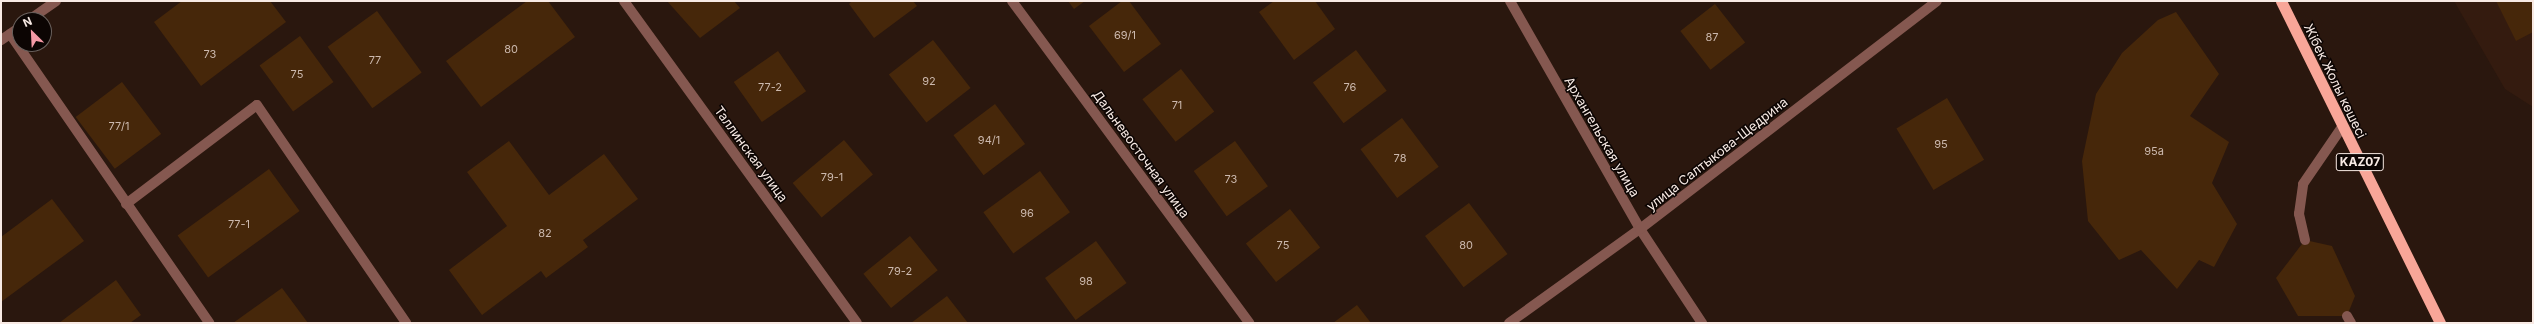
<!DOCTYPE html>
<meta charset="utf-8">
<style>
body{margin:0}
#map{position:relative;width:2534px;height:324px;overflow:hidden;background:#2a170e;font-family:Inter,sans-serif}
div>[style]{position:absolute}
.built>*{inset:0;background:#341b0f}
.building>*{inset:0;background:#46270a;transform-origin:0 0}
.service>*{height:10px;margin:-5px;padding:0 5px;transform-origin:5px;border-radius:5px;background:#855850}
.minor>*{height:10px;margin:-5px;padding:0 5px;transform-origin:5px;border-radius:5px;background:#855850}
.tertiary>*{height:10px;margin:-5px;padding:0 5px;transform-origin:5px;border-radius:5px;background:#855850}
.trunk>*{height:11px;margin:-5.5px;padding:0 5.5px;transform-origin:5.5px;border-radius:5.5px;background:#f8a698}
span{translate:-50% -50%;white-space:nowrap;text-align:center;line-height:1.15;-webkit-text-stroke:3px #0c0503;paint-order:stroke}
.number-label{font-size:11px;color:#ccb9ae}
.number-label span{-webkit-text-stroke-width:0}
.shield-label span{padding:1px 3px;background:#0c0503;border:1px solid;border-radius:3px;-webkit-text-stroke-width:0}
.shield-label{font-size:12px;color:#f8eae4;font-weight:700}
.street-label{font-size:13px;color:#f8eae4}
.frame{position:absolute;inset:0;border:2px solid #f8eae4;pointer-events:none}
.north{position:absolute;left:12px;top:12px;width:40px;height:40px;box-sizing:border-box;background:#0c0503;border:1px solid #6a615d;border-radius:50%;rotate:336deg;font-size:11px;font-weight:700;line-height:16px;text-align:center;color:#f8eae4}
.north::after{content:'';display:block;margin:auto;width:14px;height:18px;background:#f49aa6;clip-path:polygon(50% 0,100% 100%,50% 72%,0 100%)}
</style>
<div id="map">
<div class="built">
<div style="clip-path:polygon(2454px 1px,2533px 1px,2533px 107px,2505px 89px)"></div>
</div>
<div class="building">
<div style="clip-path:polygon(182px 1px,270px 1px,286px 22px,201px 86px,154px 22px)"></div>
<div style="clip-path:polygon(527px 1px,548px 1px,575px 37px,481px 107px,446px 61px)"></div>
<div style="clip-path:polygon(667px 1px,734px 1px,740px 8px,700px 38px)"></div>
<div style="clip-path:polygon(852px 1px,913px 1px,917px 6px,874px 38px,849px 4px)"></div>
<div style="clip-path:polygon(1068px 1px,1085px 1px,1074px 9px)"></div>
<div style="clip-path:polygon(1122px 1px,1129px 1px,1161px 44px,1124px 72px,1089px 26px)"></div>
<div style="clip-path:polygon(1274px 1px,1315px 1px,1335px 29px,1294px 60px,1259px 12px)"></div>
<div style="clip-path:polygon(2496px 1px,2533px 1px,2533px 32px,2516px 41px)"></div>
<div style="left:1715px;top:4px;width:49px;height:44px;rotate:52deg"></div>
<div style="left:377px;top:11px;width:76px;height:61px;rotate:54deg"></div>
<div style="clip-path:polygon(2176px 12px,2219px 74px,2190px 116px,2229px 142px,2212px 183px,2237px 224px,2214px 267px,2199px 260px,2177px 289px,2141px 250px,2119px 260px,2088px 221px,2082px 161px,2096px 94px,2122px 53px,2158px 20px)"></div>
<div style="left:300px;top:36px;width:57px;height:50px;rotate:54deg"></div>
<div style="left:933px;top:40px;width:61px;height:56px;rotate:52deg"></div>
<div style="left:1356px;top:50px;width:51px;height:54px;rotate:53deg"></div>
<div style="left:778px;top:51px;width:49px;height:54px;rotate:55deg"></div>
<div style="left:1181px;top:69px;width:54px;height:49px;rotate:52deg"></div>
<div style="left:122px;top:82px;width:65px;height:58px;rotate:53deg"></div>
<div style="left:1947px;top:98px;width:72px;height:59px;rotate:59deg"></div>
<div style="left:995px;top:104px;width:50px;height:52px;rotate:53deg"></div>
<div style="left:1402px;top:118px;width:61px;height:52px;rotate:53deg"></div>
<div style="left:844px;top:140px;width:45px;height:67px;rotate:50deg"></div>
<div style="clip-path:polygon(509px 141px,549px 195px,604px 154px,638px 199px,583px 240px,588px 247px,546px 278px,541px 271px,482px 315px,449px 270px,507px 226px,467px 172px)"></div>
<div style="left:1235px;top:141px;width:56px;height:51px;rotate:54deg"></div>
<div style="left:269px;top:169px;width:52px;height:113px;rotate:54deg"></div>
<div style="left:1040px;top:171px;width:51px;height:70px;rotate:54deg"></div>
<div style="clip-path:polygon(52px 199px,84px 241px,1px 302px,1px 237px)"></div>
<div style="left:1469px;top:203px;width:64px;height:55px;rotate:53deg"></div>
<div style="left:1290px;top:209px;width:49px;height:56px;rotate:52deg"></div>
<div style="left:910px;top:236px;width:44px;height:60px;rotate:51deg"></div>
<div style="clip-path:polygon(2305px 240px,2332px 246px,2355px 296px,2347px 316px,2298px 316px,2276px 278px)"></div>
<div style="left:1096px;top:241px;width:52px;height:63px;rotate:54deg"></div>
<div style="clip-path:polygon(116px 280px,141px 315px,130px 323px,59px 323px)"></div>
<div style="clip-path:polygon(282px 288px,308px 323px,233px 323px)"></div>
<div style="clip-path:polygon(947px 296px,968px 323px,911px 323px)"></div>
<div style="clip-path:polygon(1357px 305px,1371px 323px,1333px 323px)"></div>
</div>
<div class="service">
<div style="left:10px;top:34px;width:351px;rotate:55.4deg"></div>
<div style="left:126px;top:204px;width:164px;rotate:-37.1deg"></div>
<div style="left:257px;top:105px;width:264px;rotate:55.6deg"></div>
<div style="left:2305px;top:240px;width:27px;rotate:-103deg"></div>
<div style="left:2299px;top:214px;width:30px;rotate:-82deg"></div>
<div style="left:2303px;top:184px;width:69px;rotate:-55.6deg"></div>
<div style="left:2347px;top:316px;width:8px;rotate:60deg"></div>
</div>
<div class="minor">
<div style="left:624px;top:1px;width:397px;rotate:54.1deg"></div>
<div style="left:1012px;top:1px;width:400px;rotate:53.6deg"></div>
<div style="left:1510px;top:1px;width:262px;rotate:60.3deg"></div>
<div style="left:1640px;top:229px;width:113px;rotate:56.6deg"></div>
<div style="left:29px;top:20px;width:33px;rotate:-35deg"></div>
<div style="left:1px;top:40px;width:23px;rotate:-34deg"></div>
</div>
<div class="tertiary">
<div style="left:1509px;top:323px;width:161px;rotate:-35.7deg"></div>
<div style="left:1640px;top:229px;width:374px;rotate:-37.5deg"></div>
</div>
<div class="trunk">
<div style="left:2281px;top:1px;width:359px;rotate:63.7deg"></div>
</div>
<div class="number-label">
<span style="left:1125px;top:35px">69/1</span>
<span style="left:1712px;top:37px">87</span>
<span style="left:511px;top:49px">80</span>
<span style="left:210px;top:54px">73</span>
<span style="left:375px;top:60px">77</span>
<span style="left:297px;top:74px">75</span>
<span style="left:929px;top:81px">92</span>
<span style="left:770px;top:87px">77-2</span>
<span style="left:1350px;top:87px">76</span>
<span style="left:1177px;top:105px">71</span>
<span style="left:119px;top:126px">77/1</span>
<span style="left:989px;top:140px">94/1</span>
<span style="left:1941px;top:144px">95</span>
<span style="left:2154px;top:151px">95а</span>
<span style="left:1400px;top:158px">78</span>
<span style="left:832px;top:177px">79-1</span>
<span style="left:1231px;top:179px">73</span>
<span style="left:1027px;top:213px">96</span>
<span style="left:239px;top:224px">77-1</span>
<span style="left:545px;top:233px">82</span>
<span style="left:1283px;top:245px">75</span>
<span style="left:1466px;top:245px">80</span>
<span style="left:900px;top:271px">79-2</span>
<span style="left:1086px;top:281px">98</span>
</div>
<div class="shield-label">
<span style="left:2360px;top:162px">KAZ07</span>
</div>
<div class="street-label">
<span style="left:2335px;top:81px;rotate:64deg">Жібек Жолы көшесі</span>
<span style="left:1602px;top:137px;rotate:60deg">Архангельская улица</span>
<span style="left:751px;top:154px;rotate:54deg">Таллинская улица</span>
<span style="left:1141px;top:154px;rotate:54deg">Дальневосточная улица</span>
<span style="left:1717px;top:154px;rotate:-38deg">улица Салтыкова-Щедрина</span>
</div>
<div class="frame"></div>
<div class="north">N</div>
</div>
